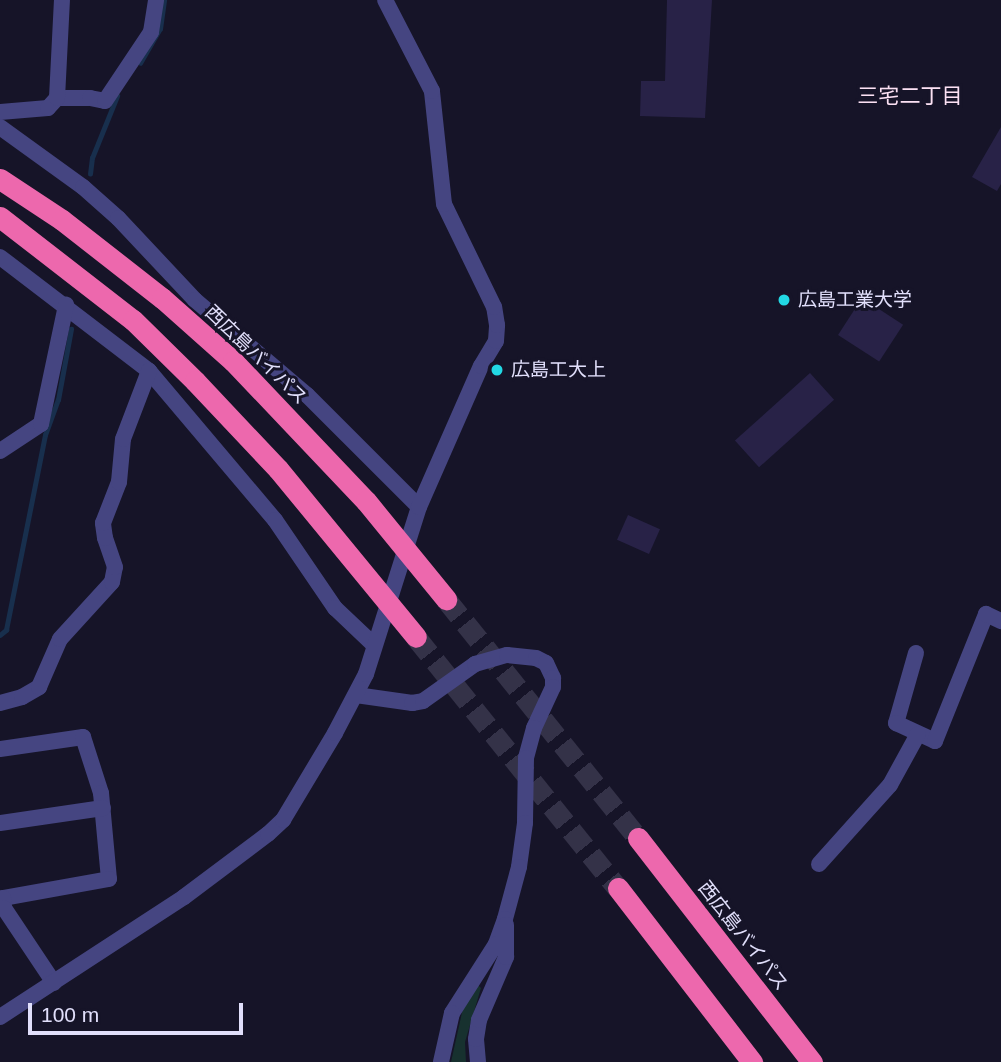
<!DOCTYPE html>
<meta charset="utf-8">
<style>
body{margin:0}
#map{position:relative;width:1001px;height:1062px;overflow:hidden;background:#161428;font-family:Helvetica,"Noto Sans JP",sans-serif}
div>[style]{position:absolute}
.green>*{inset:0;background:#17312f}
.stream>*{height:4.5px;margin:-2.25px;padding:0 2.25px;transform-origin:2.25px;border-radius:2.25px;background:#182f4d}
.building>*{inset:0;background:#282247;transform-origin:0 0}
.highway-tunnel>*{height:21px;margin-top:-10.5px;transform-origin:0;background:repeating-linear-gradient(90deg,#343248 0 21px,transparent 0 31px)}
.minor>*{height:16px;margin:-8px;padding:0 8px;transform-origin:8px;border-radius:8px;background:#454581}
.highway>*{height:21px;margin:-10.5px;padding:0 10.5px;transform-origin:10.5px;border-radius:10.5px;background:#ed68ad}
.dots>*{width:19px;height:19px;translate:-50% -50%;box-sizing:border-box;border:4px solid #161428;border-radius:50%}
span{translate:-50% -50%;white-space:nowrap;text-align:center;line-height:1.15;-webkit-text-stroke:6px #161428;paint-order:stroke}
.poi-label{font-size:19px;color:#e1dffb}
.left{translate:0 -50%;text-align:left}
.street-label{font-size:19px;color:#e1dffb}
.neighbourhood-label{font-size:21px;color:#fbe0f3}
.scale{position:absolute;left:28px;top:1003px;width:215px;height:32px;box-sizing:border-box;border:4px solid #e1dffb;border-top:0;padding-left:9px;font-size:21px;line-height:24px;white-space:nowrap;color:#e1dffb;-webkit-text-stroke:5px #161428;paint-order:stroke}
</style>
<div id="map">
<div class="green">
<div style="clip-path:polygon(476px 983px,481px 988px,465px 1042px,466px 1062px,451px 1062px,465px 999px)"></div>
</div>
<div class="stream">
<div style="left:140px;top:63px;width:39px;rotate:-60deg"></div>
<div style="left:160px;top:29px;width:29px;rotate:-82deg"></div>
<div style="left:90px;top:174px;width:16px;rotate:-83deg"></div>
<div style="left:92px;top:158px;width:67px;rotate:-68deg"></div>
<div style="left:0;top:635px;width:8px;rotate:-40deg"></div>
<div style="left:6px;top:630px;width:199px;rotate:-78.7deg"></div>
<div style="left:45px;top:435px;width:37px;rotate:-70deg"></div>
<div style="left:58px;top:400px;width:72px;rotate:-79.6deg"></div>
</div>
<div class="building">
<div style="clip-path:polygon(667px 0,712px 0,705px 118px,640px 116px,641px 81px,665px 81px)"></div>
<div style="clip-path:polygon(1001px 127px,1001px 184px,997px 191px,972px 177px)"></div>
<div style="left:862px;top:298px;width:49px;height:44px;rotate:33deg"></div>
<div style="left:810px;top:373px;width:36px;height:101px;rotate:48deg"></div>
<div style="left:628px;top:515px;width:35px;height:27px;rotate:24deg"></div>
</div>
<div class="highway-tunnel">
<div style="left:446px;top:599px;width:307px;rotate:51.2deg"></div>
<div style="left:416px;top:637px;width:322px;rotate:51.2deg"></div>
</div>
<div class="minor">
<div style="left:57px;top:98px;width:33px"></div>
<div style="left:90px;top:98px;width:15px;rotate:11deg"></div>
<div style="left:105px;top:101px;width:83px;rotate:-56.3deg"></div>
<div style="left:151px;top:32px;width:32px;rotate:-81deg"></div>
<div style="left:0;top:112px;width:48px;rotate:-4.8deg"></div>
<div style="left:48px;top:108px;width:13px;rotate:-48deg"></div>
<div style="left:57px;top:98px;width:98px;rotate:-87.1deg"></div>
<div style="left:0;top:127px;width:102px;rotate:35.9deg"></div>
<div style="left:83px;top:187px;width:47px;rotate:41.5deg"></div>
<div style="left:118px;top:218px;width:112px;rotate:46.8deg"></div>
<div style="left:195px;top:300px;width:147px;rotate:40.3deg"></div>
<div style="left:307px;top:395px;width:158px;rotate:45deg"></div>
<div style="left:0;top:257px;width:188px;rotate:37.4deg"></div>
<div style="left:149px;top:371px;width:195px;rotate:49.8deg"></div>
<div style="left:275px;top:520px;width:107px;rotate:55.7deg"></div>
<div style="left:335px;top:608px;width:54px;rotate:43.5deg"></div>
<div style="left:0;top:451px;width:49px;rotate:-33.4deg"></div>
<div style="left:41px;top:424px;width:122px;rotate:-78.1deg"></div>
<div style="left:916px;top:653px;width:73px;rotate:105.9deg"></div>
<div style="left:896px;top:723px;width:43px;rotate:24.8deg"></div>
<div style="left:935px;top:741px;width:137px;rotate:-68.1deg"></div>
<div style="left:986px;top:614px;width:17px;rotate:25deg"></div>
<div style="left:356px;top:695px;width:57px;rotate:8.1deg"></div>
<div style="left:412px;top:703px;width:11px;rotate:-10deg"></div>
<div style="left:423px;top:701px;width:64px;rotate:-35.4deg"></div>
<div style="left:475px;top:664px;width:33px;rotate:-16deg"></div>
<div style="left:507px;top:655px;width:29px;rotate:6deg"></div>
<div style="left:536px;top:658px;width:11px;rotate:27deg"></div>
<div style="left:546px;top:663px;width:17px;rotate:65deg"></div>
<div style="left:553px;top:678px;width:9px;rotate:90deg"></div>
<div style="left:553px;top:687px;width:45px;rotate:114.9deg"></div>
<div style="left:534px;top:728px;width:31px;rotate:105deg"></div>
<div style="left:526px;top:758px;width:65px;rotate:90.9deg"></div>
<div style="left:525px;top:823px;width:44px;rotate:97.8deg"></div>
<div style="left:519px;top:867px;width:54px;rotate:105.1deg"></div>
<div style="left:505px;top:919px;width:27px;rotate:110deg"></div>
<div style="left:496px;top:944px;width:82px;rotate:122.5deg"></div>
<div style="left:452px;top:1013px;width:50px;rotate:102.7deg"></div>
<div style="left:0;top:703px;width:23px;rotate:-15deg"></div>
<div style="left:22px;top:697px;width:20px;rotate:-30deg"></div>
<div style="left:39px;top:687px;width:52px;rotate:-66.4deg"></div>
<div style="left:60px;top:639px;width:77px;rotate:-47.6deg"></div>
<div style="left:112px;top:582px;width:15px;rotate:-79deg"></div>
<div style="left:115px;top:567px;width:31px;rotate:-109deg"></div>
<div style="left:105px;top:538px;width:15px;rotate:-98deg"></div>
<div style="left:103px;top:523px;width:44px;rotate:-68.7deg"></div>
<div style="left:119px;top:482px;width:43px;rotate:-84.7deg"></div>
<div style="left:123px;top:439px;width:73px;rotate:-69.1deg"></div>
<div style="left:0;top:749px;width:84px;rotate:-8.2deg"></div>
<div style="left:83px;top:737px;width:59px;rotate:72.2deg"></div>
<div style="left:101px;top:793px;width:86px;rotate:84.7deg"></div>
<div style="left:109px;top:879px;width:108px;rotate:169.8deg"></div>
<div style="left:3px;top:898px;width:10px;rotate:84deg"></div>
<div style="left:4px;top:908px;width:90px;rotate:56.3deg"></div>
<div style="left:0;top:823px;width:104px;rotate:-8.3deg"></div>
<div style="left:819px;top:864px;width:106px;rotate:-48.1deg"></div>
<div style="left:890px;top:785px;width:58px;rotate:-61.2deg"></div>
<div style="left:0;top:1017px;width:220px;rotate:-33.1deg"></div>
<div style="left:184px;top:897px;width:105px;rotate:-36.9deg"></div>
<div style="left:268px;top:834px;width:21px;rotate:-43deg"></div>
<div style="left:283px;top:820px;width:101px;rotate:-59.1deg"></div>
<div style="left:335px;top:733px;width:67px;rotate:-62.3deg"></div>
<div style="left:366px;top:674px;width:175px;rotate:-72.4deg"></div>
<div style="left:419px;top:507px;width:154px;rotate:-66.3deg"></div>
<div style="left:481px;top:366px;width:29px;rotate:-59deg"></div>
<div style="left:496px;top:341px;width:16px;rotate:-86deg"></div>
<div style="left:497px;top:325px;width:18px;rotate:-99deg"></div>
<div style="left:494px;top:307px;width:114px;rotate:-115.9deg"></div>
<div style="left:444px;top:204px;width:114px;rotate:-96.1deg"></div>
<div style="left:432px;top:91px;width:102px;rotate:-117.3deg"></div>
<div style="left:478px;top:1062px;width:23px;rotate:-95deg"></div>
<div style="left:476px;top:1039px;width:19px;rotate:-81deg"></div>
<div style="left:479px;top:1020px;width:69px;rotate:-66.8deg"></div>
<div style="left:506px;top:957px;width:32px;rotate:-90deg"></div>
</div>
<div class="highway">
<div style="left:0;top:179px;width:74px;rotate:33.5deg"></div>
<div style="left:62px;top:220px;width:127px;rotate:38deg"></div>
<div style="left:162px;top:298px;width:95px;rotate:41.6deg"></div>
<div style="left:233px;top:361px;width:193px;rotate:46.5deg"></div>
<div style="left:366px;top:501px;width:127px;rotate:50.8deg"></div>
<div style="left:0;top:217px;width:168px;rotate:37.8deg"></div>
<div style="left:133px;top:320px;width:87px;rotate:44.5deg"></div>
<div style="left:195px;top:381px;width:121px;rotate:46.7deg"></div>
<div style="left:278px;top:469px;width:217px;rotate:50.6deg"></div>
<div style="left:638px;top:838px;width:284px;rotate:52.2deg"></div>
<div style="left:618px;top:888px;width:220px;rotate:52.4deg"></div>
</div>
<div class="dots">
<div style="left:784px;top:300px;background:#22d8e4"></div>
<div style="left:497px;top:370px;background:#22d8e4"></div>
</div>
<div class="poi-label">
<span class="left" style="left:798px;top:300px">広島工業大学</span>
<span class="left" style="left:511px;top:370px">広島工大上</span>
</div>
<div class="street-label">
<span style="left:256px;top:355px;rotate:44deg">西広島バイパス</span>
<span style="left:743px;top:936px;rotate:52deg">西広島バイパス</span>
</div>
<div class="neighbourhood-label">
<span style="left:910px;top:96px">三宅二丁目</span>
</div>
<div class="scale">100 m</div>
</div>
